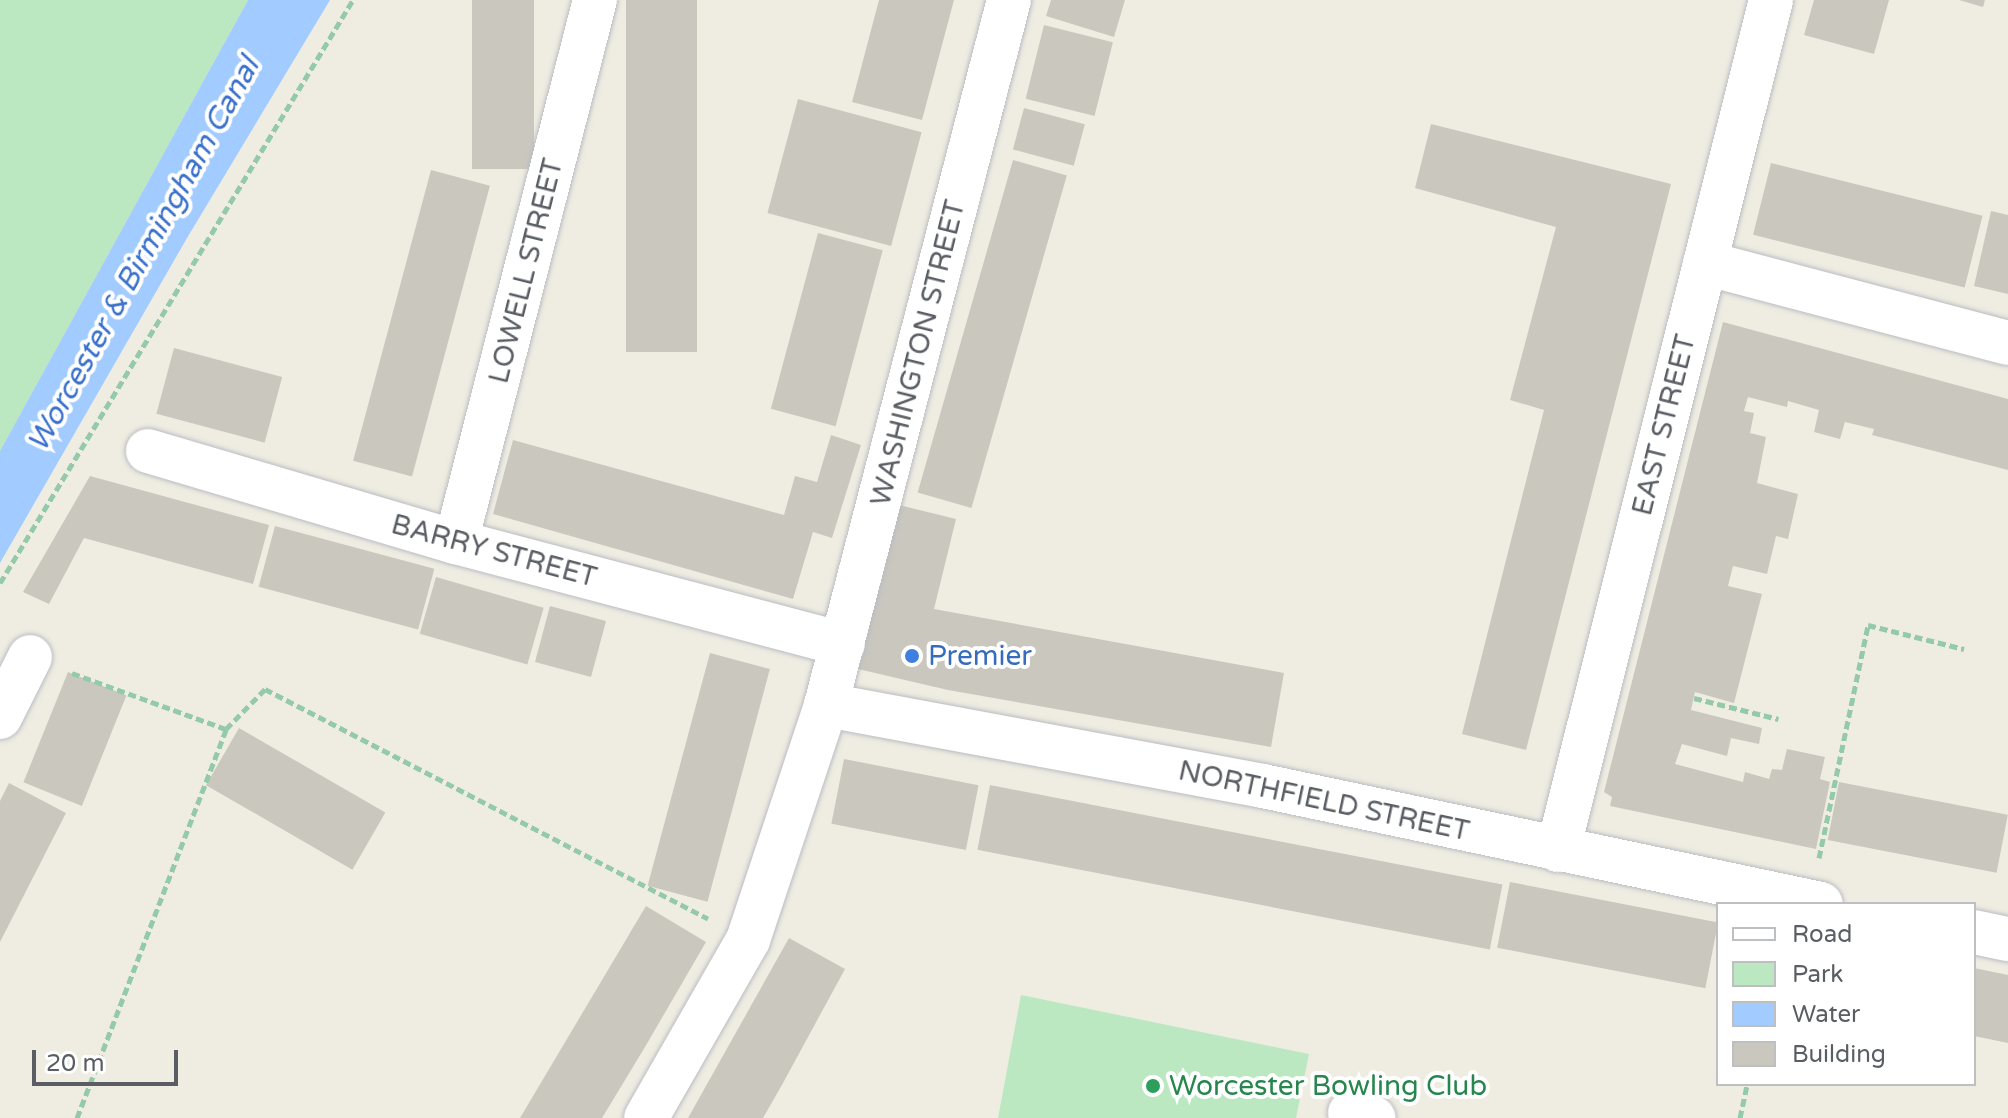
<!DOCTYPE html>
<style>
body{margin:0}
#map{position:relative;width:2008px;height:1118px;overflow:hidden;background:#efede2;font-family:"Varela Round",sans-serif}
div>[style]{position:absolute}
.green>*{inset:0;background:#bce8c1}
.water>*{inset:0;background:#a2cbff}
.building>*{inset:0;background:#cac7bf;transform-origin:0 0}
.path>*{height:5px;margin-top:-2.5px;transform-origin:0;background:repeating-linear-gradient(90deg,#94caaa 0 8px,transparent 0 12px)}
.roads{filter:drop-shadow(0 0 2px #babcc2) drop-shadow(0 0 2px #babcc2)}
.street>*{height:44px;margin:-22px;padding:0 22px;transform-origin:22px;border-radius:22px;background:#fff}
.dots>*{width:22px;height:22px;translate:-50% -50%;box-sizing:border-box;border:4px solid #fff;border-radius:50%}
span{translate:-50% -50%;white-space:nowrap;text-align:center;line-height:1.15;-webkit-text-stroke:8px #fff;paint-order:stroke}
.street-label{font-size:28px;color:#5a5e64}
.shop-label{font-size:28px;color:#366cbe}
.left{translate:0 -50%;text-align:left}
.leisure-label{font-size:28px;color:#27864d}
.water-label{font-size:30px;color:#3a70cc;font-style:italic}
.legend{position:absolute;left:1716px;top:902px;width:260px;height:184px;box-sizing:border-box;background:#fff;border:2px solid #bdbfc1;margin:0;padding:10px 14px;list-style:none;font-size:24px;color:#5a5e64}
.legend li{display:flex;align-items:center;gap:16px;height:40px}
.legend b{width:40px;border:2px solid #bdbfc1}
.scale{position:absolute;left:32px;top:1050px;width:146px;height:36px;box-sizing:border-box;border:4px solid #5a5e64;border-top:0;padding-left:10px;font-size:24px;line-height:28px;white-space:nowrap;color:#5a5e64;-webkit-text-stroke:6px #fff;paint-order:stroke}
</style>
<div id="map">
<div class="green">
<div style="clip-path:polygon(0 0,248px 0,0 451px)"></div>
<div style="clip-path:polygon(1021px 995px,1309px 1054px,1296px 1118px,998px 1118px)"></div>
</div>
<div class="water">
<div style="clip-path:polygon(248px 0,330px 0,187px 238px,0 563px,0 451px)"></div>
</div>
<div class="building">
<div style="left:472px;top:0;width:62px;height:169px"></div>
<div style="left:626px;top:0;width:71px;height:352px"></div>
<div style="clip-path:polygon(879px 0,954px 0,922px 120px,852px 102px)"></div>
<div style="clip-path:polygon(1051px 0,1125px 0,1114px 37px,1046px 16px)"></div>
<div style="clip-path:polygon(1814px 0,1889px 0,1874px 54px,1804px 35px)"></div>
<div style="clip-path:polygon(1959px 0,1985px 0,1983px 7px)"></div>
<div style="left:1044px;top:25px;width:71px;height:76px;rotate:14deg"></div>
<div style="left:798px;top:99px;width:128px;height:118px;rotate:15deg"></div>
<div style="left:1024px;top:108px;width:63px;height:43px;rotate:15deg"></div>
<div style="clip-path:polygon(1431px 124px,1671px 184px,1526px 750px,1462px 734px,1544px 410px,1510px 400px,1556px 227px,1415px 188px)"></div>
<div style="left:1013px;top:160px;width:56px;height:346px;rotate:16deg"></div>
<div style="left:1771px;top:163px;width:218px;height:74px;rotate:14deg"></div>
<div style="left:431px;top:170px;width:61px;height:301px;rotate:15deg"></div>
<div style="clip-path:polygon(1991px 211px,2008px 215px,2008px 294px,1974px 286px)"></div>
<div style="left:818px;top:233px;width:67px;height:182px;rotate:15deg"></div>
<div style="clip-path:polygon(1723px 322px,2008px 399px,2008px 470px,1872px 435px,1874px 429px,1845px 422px,1840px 439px,1814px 432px,1819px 410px,1788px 401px,1787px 407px,1748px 397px,1744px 411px,1754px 413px,1750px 433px,1766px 437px,1757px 483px,1798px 494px,1788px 539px,1776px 536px,1767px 574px,1733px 566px,1728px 586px,1762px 594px,1734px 703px,1695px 692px,1691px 710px,1762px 728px,1759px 744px,1731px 738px,1727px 756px,1682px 744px,1675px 764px,1743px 782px,1745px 772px,1769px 779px,1772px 769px,1782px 770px,1787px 749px,1825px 757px,1820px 779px,1830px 782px,1816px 849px,1610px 806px,1612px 797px,1604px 792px)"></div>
<div style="left:174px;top:348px;width:112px;height:68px;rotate:15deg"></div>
<div style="clip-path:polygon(831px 435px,861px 445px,832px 538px,813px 532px,793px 599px,493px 514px,513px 440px,784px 515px,795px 476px,817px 482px)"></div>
<div style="clip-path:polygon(90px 476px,269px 525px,253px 584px,84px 538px,49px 604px,23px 592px)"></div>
<div style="clip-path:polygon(899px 505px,956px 519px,934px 609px,1284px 673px,1271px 747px,948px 690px,858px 669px)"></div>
<div style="left:275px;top:526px;width:165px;height:63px;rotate:15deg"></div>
<div style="left:436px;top:577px;width:112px;height:59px;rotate:16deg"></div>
<div style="left:550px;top:606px;width:58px;height:58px;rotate:15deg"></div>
<div style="left:710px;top:653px;width:62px;height:241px;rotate:15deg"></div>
<div style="left:68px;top:672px;width:63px;height:119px;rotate:22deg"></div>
<div style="left:239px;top:728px;width:169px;height:66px;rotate:30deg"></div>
<div style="left:844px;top:759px;width:137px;height:66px;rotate:11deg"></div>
<div style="left:1839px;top:782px;width:172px;height:59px;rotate:11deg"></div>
<div style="clip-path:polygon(9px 783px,66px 813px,0 942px,0 801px)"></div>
<div style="left:990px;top:785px;width:522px;height:66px;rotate:11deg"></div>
<div style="left:1510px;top:882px;width:212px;height:67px;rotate:11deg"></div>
<div style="clip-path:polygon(646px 906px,706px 942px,645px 1047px,602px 1118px,520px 1118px)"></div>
<div style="clip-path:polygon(789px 938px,845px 969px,783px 1083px,763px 1118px,688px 1118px)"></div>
<div style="clip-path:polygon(1974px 968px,2008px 975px,2008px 1043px,1974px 1036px)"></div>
</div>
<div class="path">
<div style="left:0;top:583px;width:682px;rotate:-58.81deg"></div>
<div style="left:72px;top:673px;width:164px;rotate:20deg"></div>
<div style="left:1694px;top:698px;width:87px;rotate:14deg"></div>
<div style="left:1819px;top:858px;width:238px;rotate:-78.1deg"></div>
<div style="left:1868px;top:625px;width:99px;rotate:14deg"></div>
<div style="left:77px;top:1118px;width:417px;rotate:-69deg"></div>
<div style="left:226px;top:729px;width:56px;rotate:-45.7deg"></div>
<div style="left:265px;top:689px;width:499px;rotate:27.4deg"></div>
<div style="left:1740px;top:1118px;width:35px;rotate:-78deg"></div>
</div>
<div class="roads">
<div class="street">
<div style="left:1705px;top:263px;width:313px;rotate:14.8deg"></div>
<div style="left:148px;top:451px;width:321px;rotate:16.5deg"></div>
<div style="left:456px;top:542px;width:400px;rotate:14.8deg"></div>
<div style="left:456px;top:542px;width:560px;rotate:-75.62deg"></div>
<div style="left:826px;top:705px;width:444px;rotate:10.5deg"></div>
<div style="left:1263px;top:786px;width:570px;rotate:11.94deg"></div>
<div style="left:0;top:717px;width:67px;rotate:-63.4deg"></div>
<div style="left:1558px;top:850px;width:876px;rotate:-75.93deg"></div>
<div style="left:1974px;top:932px;width:35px;rotate:12deg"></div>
<div style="left:1350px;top:1113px;width:24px;rotate:12deg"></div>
<div style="left:646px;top:1118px;width:205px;rotate:-60.2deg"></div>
<div style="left:748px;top:940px;width:248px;rotate:-71.6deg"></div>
<div style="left:826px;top:705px;width:728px;rotate:-75.45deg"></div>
</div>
</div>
<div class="dots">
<div style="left:912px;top:656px;background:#3f7fe0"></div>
<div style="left:1153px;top:1086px;background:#2e9e5b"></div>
</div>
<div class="street-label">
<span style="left:526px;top:271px;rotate:-76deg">LOWELL STREET</span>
<span style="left:918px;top:353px;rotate:-76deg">WASHINGTON STREET</span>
<span style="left:1664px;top:425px;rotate:-76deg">EAST STREET</span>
<span style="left:494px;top:551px;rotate:15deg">BARRY STREET</span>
<span style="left:1324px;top:801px;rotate:12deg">NORTHFIELD STREET</span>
</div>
<div class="shop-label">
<span class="left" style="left:928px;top:656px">Premier</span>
</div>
<div class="leisure-label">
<span class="left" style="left:1169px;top:1086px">Worcester Bowling Club</span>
</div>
<div class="water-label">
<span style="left:144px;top:255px;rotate:-61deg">Worcester &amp; Birmingham Canal</span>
</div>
<ul class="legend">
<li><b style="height:10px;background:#fff"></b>Road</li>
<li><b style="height:22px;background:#bce8c1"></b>Park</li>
<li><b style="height:22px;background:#a2cbff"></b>Water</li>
<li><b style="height:22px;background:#cac7bf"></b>Building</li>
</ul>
<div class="scale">20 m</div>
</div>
